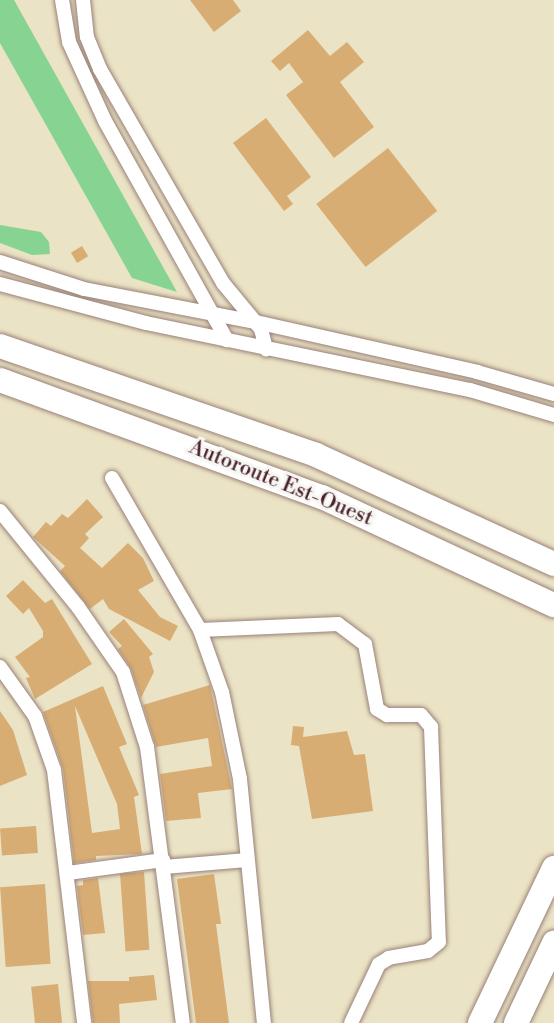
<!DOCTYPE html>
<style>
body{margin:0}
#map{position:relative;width:554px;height:1023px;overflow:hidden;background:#ebe3c5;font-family:"Libre Bodoni",serif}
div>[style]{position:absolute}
.green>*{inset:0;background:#87d391}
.building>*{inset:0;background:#d8ad74;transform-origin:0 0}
.roads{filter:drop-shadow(0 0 2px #9a8178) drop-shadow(0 0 2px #9a8178)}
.street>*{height:14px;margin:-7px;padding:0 7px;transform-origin:7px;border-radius:7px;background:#fff}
.highway>*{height:24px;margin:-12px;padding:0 12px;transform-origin:12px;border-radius:12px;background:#fff}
span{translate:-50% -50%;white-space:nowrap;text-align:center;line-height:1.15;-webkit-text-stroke:6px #f6f6f2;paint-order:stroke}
.street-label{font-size:21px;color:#4a1f2b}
</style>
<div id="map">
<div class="green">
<div style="clip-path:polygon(0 0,14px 0,177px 292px,132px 278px,0 43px)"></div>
<div style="clip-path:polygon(0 225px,41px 232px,49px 242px,50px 254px,32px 255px,0 243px)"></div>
</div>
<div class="building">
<div style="clip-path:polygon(190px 0,233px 0,241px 11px,214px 32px)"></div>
<div style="clip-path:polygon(308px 30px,330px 56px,347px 42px,364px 62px,340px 82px,374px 127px,334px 158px,286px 95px,303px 82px,289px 63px,280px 71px,271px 61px)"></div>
<div style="clip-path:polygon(266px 118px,311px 177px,287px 196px,293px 204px,284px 211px,233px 143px)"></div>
<div style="left:388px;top:148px;width:80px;height:91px;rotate:52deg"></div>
<div style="left:82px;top:246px;width:12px;height:13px;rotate:59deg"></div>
<div style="clip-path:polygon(87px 499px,103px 517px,85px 534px,89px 538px,80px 548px,102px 568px,128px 543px,143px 558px,154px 581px,138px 590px,160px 617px,178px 626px,170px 641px,109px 609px,103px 599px,90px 609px,60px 571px,65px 566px,33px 537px,46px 522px,51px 526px,62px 514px,68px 518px)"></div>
<div style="clip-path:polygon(23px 580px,45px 603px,52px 599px,92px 664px,35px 699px,26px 678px,30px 677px,15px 657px,43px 637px,43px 631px,29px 608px,23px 614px,6px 596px)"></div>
<div style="clip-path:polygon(124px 619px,153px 654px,149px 657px,154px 672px,141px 698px,131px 669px,118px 649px,122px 646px,109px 632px)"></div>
<div style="clip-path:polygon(210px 685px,232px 789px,198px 793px,201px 818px,166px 821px,160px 774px,212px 766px,208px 738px,156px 747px,143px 705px)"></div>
<div style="clip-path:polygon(evenodd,103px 686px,127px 744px,119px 747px,139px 795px,134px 797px,142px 854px,96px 856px,96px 860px,74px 863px,63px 769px,43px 712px,103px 686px,75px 706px,117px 804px,120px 829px,92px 833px,75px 706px)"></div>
<div style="clip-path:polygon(0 711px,13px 730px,27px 775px,0 786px)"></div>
<div style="clip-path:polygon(293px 726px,304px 727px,303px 737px,347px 731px,354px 755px,365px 754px,373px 811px,312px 819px,299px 746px,291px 745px)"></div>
<div style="left:36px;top:826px;width:27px;height:36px;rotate:86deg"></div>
<div style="left:144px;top:872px;width:78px;height:24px;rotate:86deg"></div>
<div style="clip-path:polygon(214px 874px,221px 924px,216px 924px,229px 1023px,196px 1023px,177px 879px)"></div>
<div style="clip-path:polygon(98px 878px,105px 933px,83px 935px,77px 886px,83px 885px,83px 880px)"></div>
<div style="left:45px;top:884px;width:80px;height:45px;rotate:86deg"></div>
<div style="clip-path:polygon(154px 975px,157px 1000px,119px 1004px,120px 1023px,93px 1023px,88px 981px,129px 981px,129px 977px)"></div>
<div style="left:58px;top:984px;width:39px;height:27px;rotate:84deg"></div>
</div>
<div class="roads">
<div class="street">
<div style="left:62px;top:0;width:43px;rotate:80.5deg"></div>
<div style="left:69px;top:42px;width:87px;rotate:65.5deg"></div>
<div style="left:105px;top:121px;width:251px;rotate:60.9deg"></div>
<div style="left:83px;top:0;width:37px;rotate:84deg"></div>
<div style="left:87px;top:37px;width:35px;rotate:68deg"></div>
<div style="left:100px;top:69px;width:247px;rotate:60.1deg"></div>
<div style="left:223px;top:283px;width:60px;rotate:50.4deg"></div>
<div style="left:261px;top:329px;width:21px;rotate:76deg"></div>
<div style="left:0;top:262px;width:88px;rotate:17.8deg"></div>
<div style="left:84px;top:289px;width:175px;rotate:10.9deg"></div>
<div style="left:256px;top:322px;width:227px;rotate:12.7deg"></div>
<div style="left:477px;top:372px;width:80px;rotate:15.9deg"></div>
<div style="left:0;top:284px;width:151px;rotate:15deg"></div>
<div style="left:146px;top:323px;width:331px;rotate:11.7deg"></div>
<div style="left:470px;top:390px;width:88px;rotate:16.6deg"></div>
<div style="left:112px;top:478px;width:176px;rotate:59.9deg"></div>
<div style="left:200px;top:630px;width:66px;rotate:70.5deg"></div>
<div style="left:222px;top:692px;width:89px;rotate:78.3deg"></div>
<div style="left:240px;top:779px;width:245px;rotate:84.4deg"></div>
<div style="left:0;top:511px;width:124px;rotate:50.9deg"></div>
<div style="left:78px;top:607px;width:79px;rotate:55.3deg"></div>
<div style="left:123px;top:672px;width:79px;rotate:72.3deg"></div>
<div style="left:147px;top:747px;width:278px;rotate:82.6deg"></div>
<div style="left:200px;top:630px;width:138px;rotate:-2.5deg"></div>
<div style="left:338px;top:624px;width:34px;rotate:37deg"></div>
<div style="left:365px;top:644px;width:66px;rotate:79.5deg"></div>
<div style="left:377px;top:709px;width:12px;rotate:31deg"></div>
<div style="left:387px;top:715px;width:34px"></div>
<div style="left:421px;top:715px;width:16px;rotate:50deg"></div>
<div style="left:431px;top:727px;width:215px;rotate:87.9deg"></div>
<div style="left:439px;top:942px;width:14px;rotate:141deg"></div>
<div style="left:428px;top:951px;width:40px;rotate:170deg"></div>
<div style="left:389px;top:958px;width:12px;rotate:149deg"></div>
<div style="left:379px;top:964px;width:65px;rotate:115.4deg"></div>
<div style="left:0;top:667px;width:60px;rotate:54.5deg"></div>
<div style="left:35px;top:716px;width:57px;rotate:70.6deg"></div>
<div style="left:54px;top:770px;width:255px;rotate:83.2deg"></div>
<div style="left:164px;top:867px;width:83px;rotate:-4.8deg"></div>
<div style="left:68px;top:873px;width:96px;rotate:-7.8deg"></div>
</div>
<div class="highway">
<div style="left:0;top:346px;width:334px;rotate:19deg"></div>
<div style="left:316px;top:455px;width:262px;rotate:24.6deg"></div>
<div style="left:0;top:380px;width:343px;rotate:20deg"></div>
<div style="left:322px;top:497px;width:256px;rotate:25deg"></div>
<div style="left:480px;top:1023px;width:172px;rotate:-64.5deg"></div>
<div style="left:516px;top:1023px;width:89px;rotate:-64.6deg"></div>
</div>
</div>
<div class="street-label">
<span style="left:281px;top:483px;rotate:22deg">Autoroute Est-Ouest</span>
</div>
</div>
